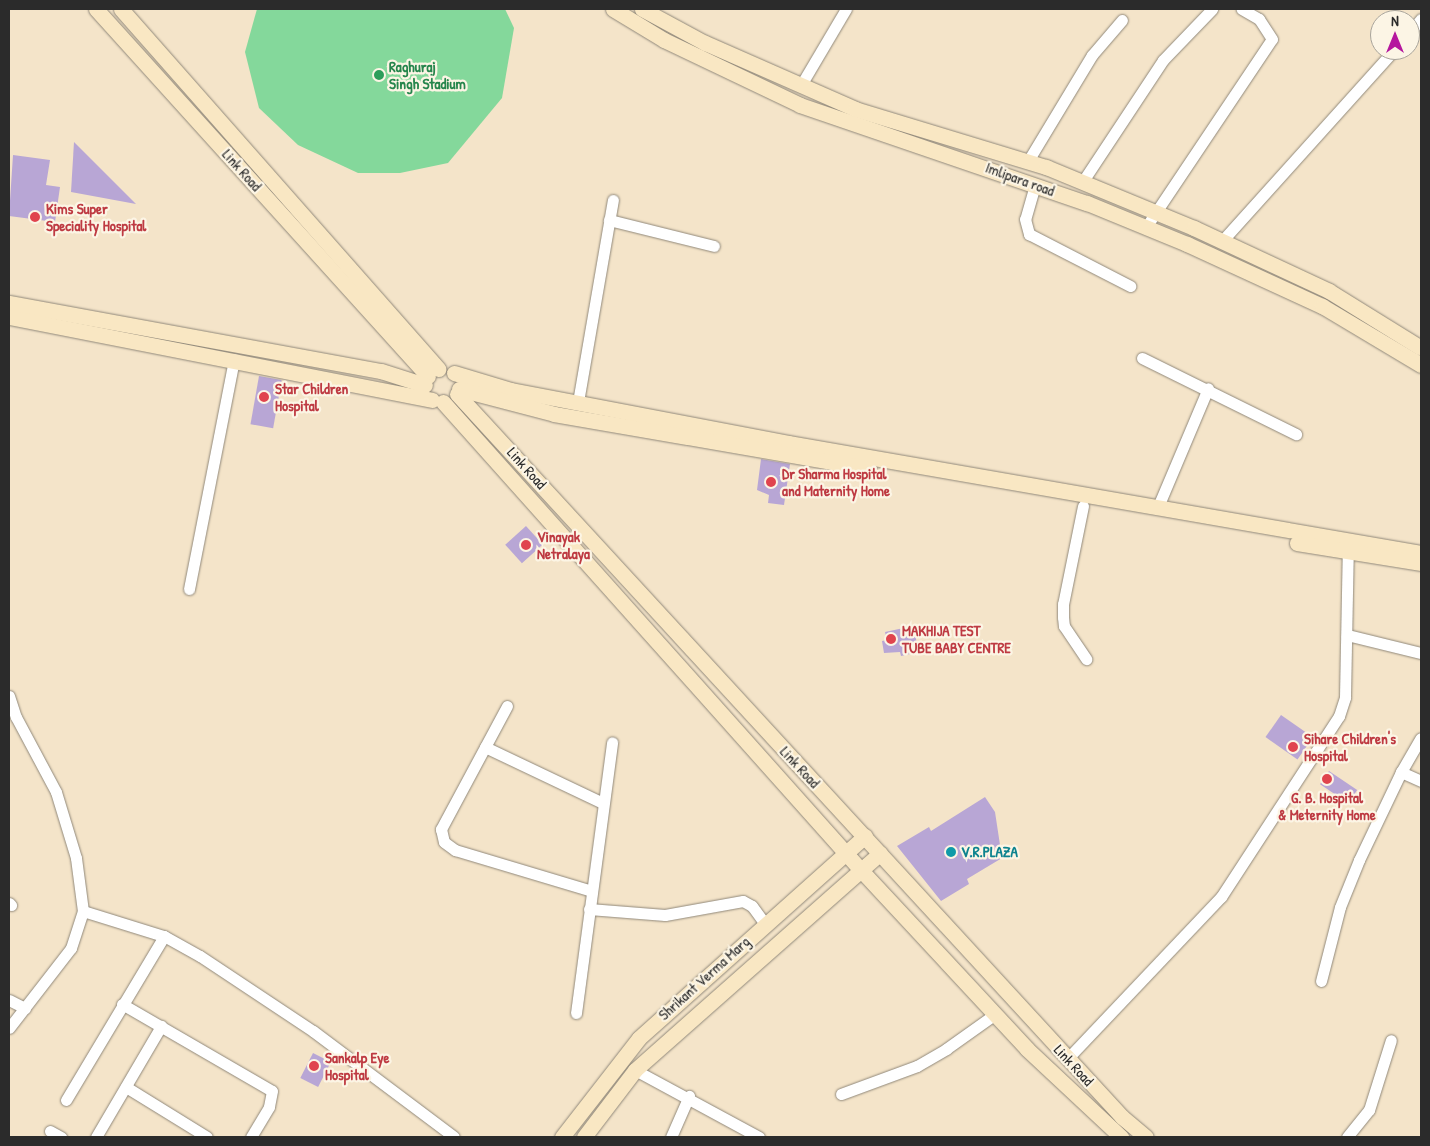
<!DOCTYPE html>
<style>
body{margin:0}
#map{position:relative;width:1430px;height:1146px;overflow:hidden;background:#f4e4c9;font-family:"Patrick Hand",sans-serif}
div>[style]{position:absolute}
.green>*{inset:0;background:#84d89b}
.building>*{inset:0;background:#b8a6d5;transform-origin:0 0}
.roads{filter:drop-shadow(0 0 1px #90887a) drop-shadow(0 0 1px #90887a)}
.street>*{height:11px;margin:-5.5px;padding:0 5.5px;transform-origin:5.5px;border-radius:5.5px;background:#fff}
.secondary>*{height:15px;margin:-7.5px;padding:0 7.5px;transform-origin:7.5px;border-radius:7.5px;background:#f9e7c3}
.dots>*{width:14px;height:14px;translate:-50% -50%;box-sizing:border-box;border:2px solid #fcf5e5;border-radius:50%}
span{translate:-50% -50%;white-space:nowrap;text-align:center;line-height:1.15;-webkit-text-stroke:4.5px #fcf5e5;paint-order:stroke}
.leisure-label{font-size:15px;color:#27864d;font-weight:700}
.left{translate:0 -50%;text-align:left}
.street-label{font-size:15px;color:#2b2b2b}
.health-label{font-size:15px;color:#be3a42;font-weight:700}
.culture-label{font-size:15px;color:#0d838f;font-weight:700}
.frame{position:absolute;inset:0;border:10px solid #2b2b2b;pointer-events:none}
.north{position:absolute;left:1370px;top:10px;width:50px;height:50px;box-sizing:border-box;background:#fcf5e5;border:1px solid #a8a49b;border-radius:50%;rotate:0deg;font-size:14px;font-weight:700;line-height:20px;text-align:center;color:#2b2b2b}
.north::after{content:'';display:block;margin:auto;width:18px;height:22px;background:#b5179e;clip-path:polygon(50% 0,100% 100%,50% 72%,0 100%)}
</style>
<div id="map">
<div class="green">
<div style="clip-path:polygon(257px 9px,505px 9px,514px 28px,502px 98px,448px 163px,400px 173px,358px 173px,298px 145px,259px 108px,245px 52px)"></div>
</div>
<div class="building">
<div style="clip-path:polygon(74px 142px,136px 204px,71px 192px)"></div>
<div style="clip-path:polygon(13px 155px,50px 160px,46px 185px,60px 187px,55px 222px,9px 216px)"></div>
<div style="left:259px;top:376px;width:23px;height:49px;rotate:10deg"></div>
<div style="clip-path:polygon(761px 459px,790px 464px,784px 505px,768px 503px,769px 495px,757px 490px)"></div>
<div style="left:526px;top:526px;width:25px;height:28px;rotate:48deg"></div>
<div style="clip-path:polygon(913px 626px,919px 652px,901px 656px,900px 652px,884px 653px,882px 641px,887px 640px,885px 632px)"></div>
<div style="left:1281px;top:715px;width:39px;height:27px;rotate:35deg"></div>
<div style="left:1329px;top:771px;width:34px;height:16px;rotate:34deg"></div>
<div style="clip-path:polygon(985px 797px,995px 812px,1002px 858px,967px 879px,969px 884px,941px 901px,897px 846px,929px 827px,931px 831px)"></div>
<div style="left:313px;top:1053px;width:20px;height:28px;rotate:27deg"></div>
</div>
<div class="roads">
<div class="street">
<div style="left:1410px;top:32px;width:17px;rotate:-50deg"></div>
<div style="left:801px;top:85px;width:88px;rotate:-59.4deg"></div>
<div style="left:1028px;top:161px;width:124px;rotate:-58.9deg"></div>
<div style="left:1092px;top:55px;width:46px;rotate:-49.4deg"></div>
<div style="left:1083px;top:181px;width:145px;rotate:-56.5deg"></div>
<div style="left:1163px;top:60px;width:71px;rotate:-46.1deg"></div>
<div style="left:1035px;top:185px;width:35px;rotate:106deg"></div>
<div style="left:1025px;top:219px;width:16px;rotate:75deg"></div>
<div style="left:1029px;top:234px;width:114px;rotate:27.2deg"></div>
<div style="left:609px;top:220px;width:108px;rotate:13.9deg"></div>
<div style="left:1146px;top:227px;width:226px;rotate:-56.2deg"></div>
<div style="left:1272px;top:39px;width:24px;rotate:-123deg"></div>
<div style="left:1259px;top:19px;width:20px;rotate:-150deg"></div>
<div style="left:1222px;top:241px;width:257px;rotate:-48deg"></div>
<div style="left:1142px;top:358px;width:172px;rotate:26.3deg"></div>
<div style="left:578px;top:402px;width:205px;rotate:-80.2deg"></div>
<div style="left:1083px;top:506px;width:100px;rotate:101.5deg"></div>
<div style="left:1063px;top:604px;width:13px;rotate:90deg"></div>
<div style="left:1063px;top:617px;width:9px;rotate:84deg"></div>
<div style="left:1064px;top:626px;width:40px;rotate:56deg"></div>
<div style="left:1157px;top:509px;width:131px;rotate:-67.1deg"></div>
<div style="left:189px;top:589px;width:234px;rotate:-78.9deg"></div>
<div style="left:1347px;top:635px;width:76px;rotate:13.7deg"></div>
<div style="left:9px;top:696px;width:22px;rotate:72deg"></div>
<div style="left:16px;top:717px;width:85px;rotate:61.9deg"></div>
<div style="left:56px;top:792px;width:69px;rotate:73.1deg"></div>
<div style="left:76px;top:858px;width:53px;rotate:82.5deg"></div>
<div style="left:83px;top:911px;width:39px;rotate:108deg"></div>
<div style="left:71px;top:948px;width:101px;rotate:127.8deg"></div>
<div style="left:507px;top:706px;width:140px;rotate:118.2deg"></div>
<div style="left:441px;top:829px;width:13px;rotate:77deg"></div>
<div style="left:444px;top:842px;width:14px;rotate:36deg"></div>
<div style="left:455px;top:850px;width:143px;rotate:16.7deg"></div>
<div style="left:485px;top:747px;width:131px;rotate:25.4deg"></div>
<div style="left:1401px;top:772px;width:22px;rotate:24deg"></div>
<div style="left:9px;top:903px;width:3px;rotate:45deg"></div>
<div style="left:589px;top:909px;width:76px;rotate:4.5deg"></div>
<div style="left:665px;top:915px;width:79px;rotate:-10.2deg"></div>
<div style="left:743px;top:901px;width:10px;rotate:29deg"></div>
<div style="left:752px;top:906px;width:22px;rotate:54deg"></div>
<div style="left:83px;top:911px;width:85px;rotate:17.2deg"></div>
<div style="left:164px;top:936px;width:41px;rotate:29.1deg"></div>
<div style="left:200px;top:956px;width:136px;rotate:33.6deg"></div>
<div style="left:313px;top:1031px;width:176px;rotate:36.9deg"></div>
<div style="left:1321px;top:981px;width:76px;rotate:-75.6deg"></div>
<div style="left:1340px;top:907px;width:51px;rotate:-68deg"></div>
<div style="left:1359px;top:860px;width:98px;rotate:-64.5deg"></div>
<div style="left:1401px;top:772px;width:39px;rotate:-60deg"></div>
<div style="left:9px;top:1000px;width:18px;rotate:27deg"></div>
<div style="left:122px;top:1004px;width:173px;rotate:30.1deg"></div>
<div style="left:272px;top:1091px;width:16px;rotate:101deg"></div>
<div style="left:269px;top:1107px;width:35px;rotate:121deg"></div>
<div style="left:576px;top:1013px;width:273px;rotate:-82.4deg"></div>
<div style="left:1068px;top:1058px;width:222px;rotate:-46.5deg"></div>
<div style="left:1221px;top:897px;width:216px;rotate:-56.9deg"></div>
<div style="left:1339px;top:716px;width:20px;rotate:-72deg"></div>
<div style="left:1345px;top:697px;width:152px;rotate:-88.9deg"></div>
<div style="left:635px;top:1070px;width:141px;rotate:28.4deg"></div>
<div style="left:126px;top:1087px;width:95px;rotate:31.7deg"></div>
<div style="left:841px;top:1094px;width:81px;rotate:-20.2deg"></div>
<div style="left:917px;top:1066px;width:34px;rotate:-30deg"></div>
<div style="left:946px;top:1049px;width:60px;rotate:-35.5deg"></div>
<div style="left:66px;top:1100px;width:191px;rotate:-59.1deg"></div>
<div style="left:50px;top:1131px;width:13px;rotate:29deg"></div>
<div style="left:96px;top:1137px;width:129px;rotate:-59.6deg"></div>
<div style="left:671px;top:1137px;width:45px;rotate:-66.3deg"></div>
<div style="left:1347px;top:1137px;width:35px;rotate:-51deg"></div>
<div style="left:1369px;top:1110px;width:73px;rotate:-72.6deg"></div>
</div>
<div class="secondary">
<div style="left:96px;top:9px;width:495px;rotate:47.9deg"></div>
<div style="left:121px;top:9px;width:480px;rotate:48.6deg"></div>
<div style="left:613px;top:9px;width:60px;rotate:31.3deg"></div>
<div style="left:664px;top:40px;width:151px;rotate:25.5deg"></div>
<div style="left:800px;top:105px;width:303px;rotate:18.9deg"></div>
<div style="left:1087px;top:203px;width:108px;rotate:22.3deg"></div>
<div style="left:1187px;top:244px;width:149px;rotate:24.7deg"></div>
<div style="left:1322px;top:306px;width:115px;rotate:30.8deg"></div>
<div style="left:642px;top:9px;width:72px;rotate:28.4deg"></div>
<div style="left:705px;top:43px;width:164px;rotate:23.7deg"></div>
<div style="left:855px;top:109px;width:200px;rotate:16.9deg"></div>
<div style="left:1046px;top:167px;width:160px;rotate:22.4deg"></div>
<div style="left:1194px;top:228px;width:149px;rotate:25deg"></div>
<div style="left:1329px;top:291px;width:108px;rotate:31.8deg"></div>
<div style="left:9px;top:303px;width:378px;rotate:10.4deg"></div>
<div style="left:381px;top:371px;width:46px;rotate:17.7deg"></div>
<div style="left:9px;top:317px;width:431px;rotate:11.1deg"></div>
<div style="left:454px;top:373px;width:59px;rotate:16.6deg"></div>
<div style="left:511px;top:390px;width:282px;rotate:10.8deg"></div>
<div style="left:788px;top:443px;width:642px;rotate:9.86deg"></div>
<div style="left:459px;top:389px;width:98px;rotate:14.7deg"></div>
<div style="left:554px;top:414px;width:319px;rotate:9.8deg"></div>
<div style="left:457px;top:394px;width:982px;rotate:47.39deg"></div>
<div style="left:1122px;top:1117px;width:31px;rotate:40deg"></div>
<div style="left:443px;top:402px;width:625px;rotate:48.24deg"></div>
<div style="left:859px;top:868px;width:247px;rotate:47.1deg"></div>
<div style="left:1027px;top:1049px;width:129px;rotate:43.1deg"></div>
<div style="left:1297px;top:543px;width:126px;rotate:9.2deg"></div>
<div style="left:562px;top:1137px;width:125px;rotate:-52.1deg"></div>
<div style="left:639px;top:1038px;width:303px;rotate:-41.8deg"></div>
<div style="left:584px;top:1137px;width:84px;rotate:-52.7deg"></div>
<div style="left:635px;top:1070px;width:327px;rotate:-41.5deg"></div>
</div>
</div>
<div class="dots">
<div style="left:379px;top:75px;background:#2e9e5b"></div>
<div style="left:35px;top:217px;background:#e0444e"></div>
<div style="left:264px;top:397px;background:#e0444e"></div>
<div style="left:771px;top:482px;background:#e0444e"></div>
<div style="left:526px;top:545px;background:#e0444e"></div>
<div style="left:891px;top:639px;background:#e0444e"></div>
<div style="left:1293px;top:747px;background:#e0444e"></div>
<div style="left:1327px;top:779px;background:#e0444e"></div>
<div style="left:951px;top:852px;background:#0f9aa8"></div>
<div style="left:314px;top:1066px;background:#e0444e"></div>
</div>
<div class="leisure-label">
<span class="left" style="left:389px;top:75px">Raghuraj<br>Singh Stadium</span>
</div>
<div class="street-label">
<span style="left:242px;top:170px;rotate:48deg">Link Road</span>
<span style="left:1020px;top:179px;rotate:20deg">Imlipara road</span>
<span style="left:527px;top:468px;rotate:48deg">Link Road</span>
<span style="left:800px;top:767px;rotate:47deg">Link Road</span>
<span style="left:704px;top:978px;rotate:-42deg">Shrikant Verma Marg</span>
<span style="left:1074px;top:1065px;rotate:47deg">Link Road</span>
</div>
<div class="health-label">
<span class="left" style="left:46px;top:217px">Kims Super<br>Speciality Hospital</span>
<span class="left" style="left:275px;top:397px">Star Children<br>Hospital</span>
<span class="left" style="left:782px;top:482px">Dr Sharma Hospital<br>and Maternity Home</span>
<span class="left" style="left:537px;top:545px">Vinayak<br>Netralaya</span>
<span class="left" style="left:902px;top:639px">MAKHIJA TEST<br>TUBE BABY CENTRE</span>
<span class="left" style="left:1304px;top:747px">Sihare Children's<br>Hospital</span>
<span style="left:1327px;top:806px">G. B. Hospital<br>&amp; Meternity Home</span>
<span class="left" style="left:325px;top:1066px">Sankalp Eye<br>Hospital</span>
</div>
<div class="culture-label">
<span class="left" style="left:961px;top:852px">V.R.PLAZA</span>
</div>
<div class="frame"></div>
<div class="north">N</div>
</div>
